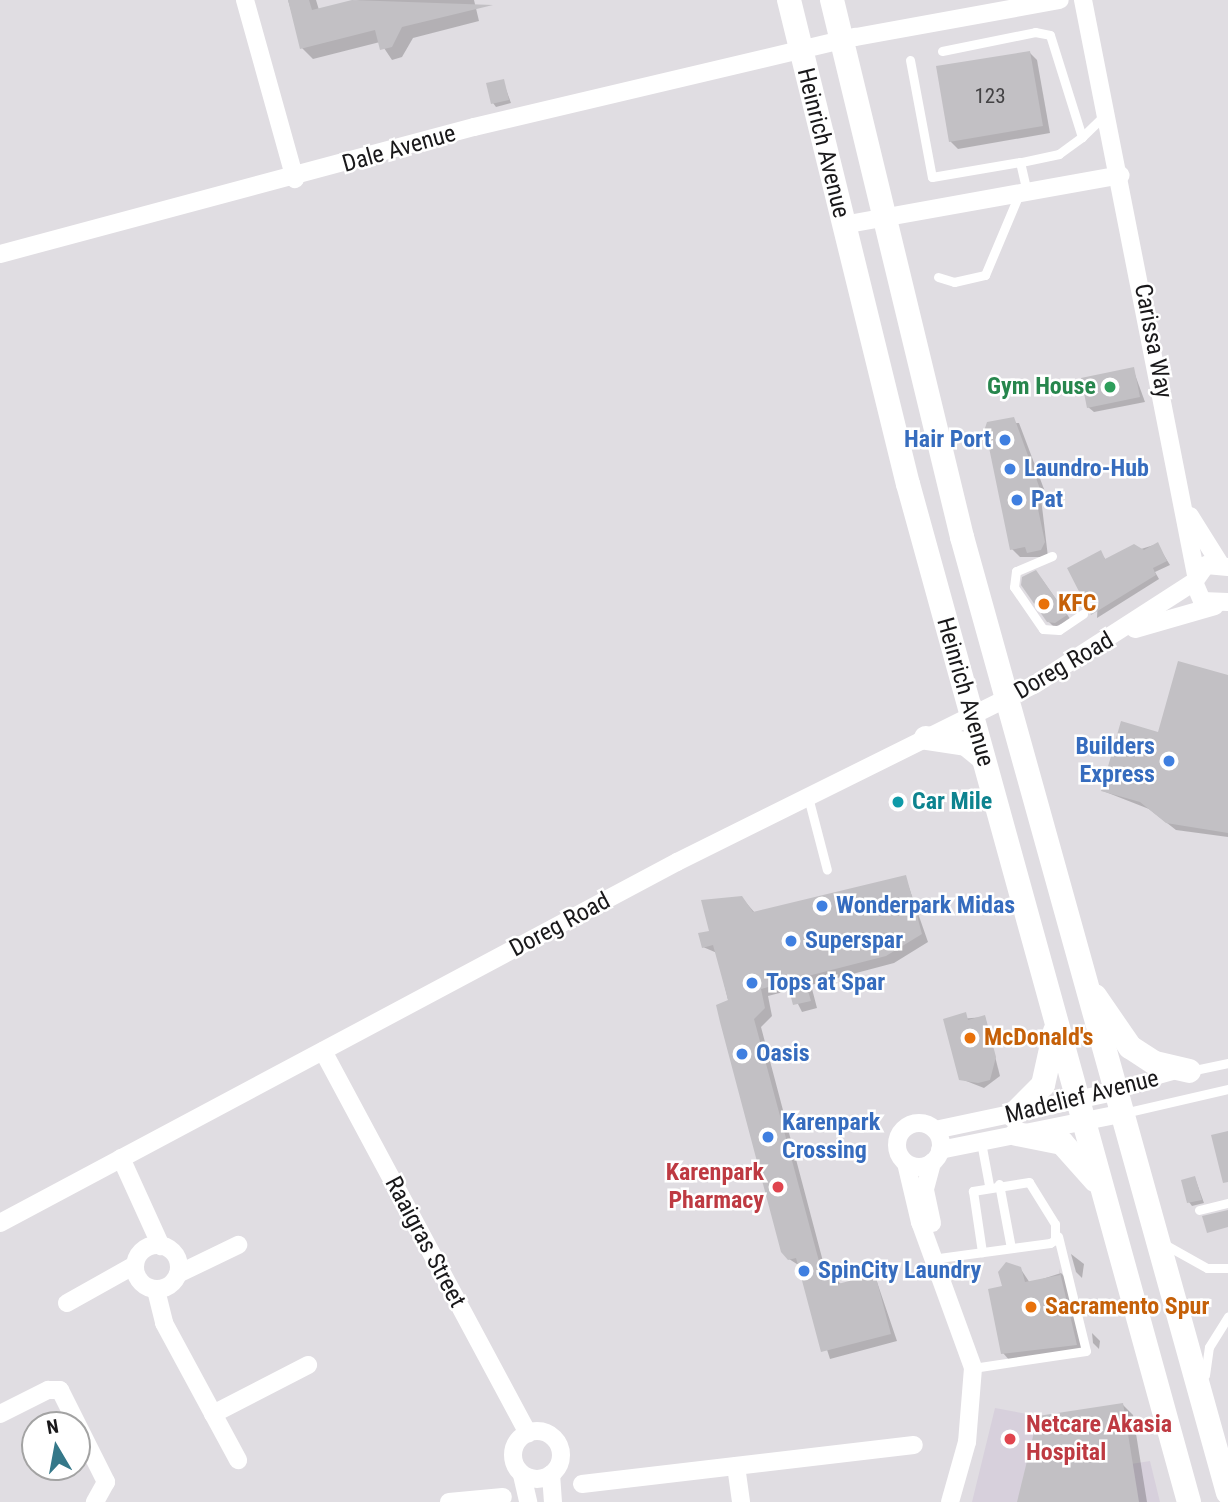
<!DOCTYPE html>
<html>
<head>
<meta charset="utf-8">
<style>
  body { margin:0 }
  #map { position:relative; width:1228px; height:1502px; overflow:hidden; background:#e0dde2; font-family:"Roboto Condensed",sans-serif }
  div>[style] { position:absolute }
  .built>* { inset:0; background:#d7d0dc }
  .shadow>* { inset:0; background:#0003 }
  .building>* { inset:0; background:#c2c0c4 }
  .lane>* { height:9px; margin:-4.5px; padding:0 4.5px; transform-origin:4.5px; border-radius:4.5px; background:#fff }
  .street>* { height:18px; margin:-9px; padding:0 9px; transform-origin:9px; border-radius:9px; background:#fff }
  .street>.ring { margin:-9px; padding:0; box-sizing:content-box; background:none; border:18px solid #fff; border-radius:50% }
  .secondary>* { height:24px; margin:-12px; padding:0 12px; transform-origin:12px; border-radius:12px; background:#fff }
  .dots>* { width:19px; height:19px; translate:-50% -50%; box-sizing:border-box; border:4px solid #fff; border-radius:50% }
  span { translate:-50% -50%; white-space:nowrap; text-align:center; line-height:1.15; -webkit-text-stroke:5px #fff; paint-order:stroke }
  .number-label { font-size:21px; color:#434244 }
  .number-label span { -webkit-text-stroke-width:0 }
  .street-label { font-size:24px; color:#19181a }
  .leisure-label { font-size:24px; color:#27864d; font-weight:700 }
  .right { translate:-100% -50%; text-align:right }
  .shop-label { font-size:24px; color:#366cbe; font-weight:700 }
  .left { translate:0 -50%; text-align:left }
  .food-label { font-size:24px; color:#c56008; font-weight:700 }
  .culture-label { font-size:24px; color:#0d838f; font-weight:700 }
  .health-label { font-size:24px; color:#be3a42; font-weight:700 }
  .north { position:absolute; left:21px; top:1411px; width:70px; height:70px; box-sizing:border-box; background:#fff; border:2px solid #a3a3a3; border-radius:50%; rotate:350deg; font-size:19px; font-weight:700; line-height:28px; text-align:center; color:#19181a }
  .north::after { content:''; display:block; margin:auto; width:24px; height:32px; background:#357889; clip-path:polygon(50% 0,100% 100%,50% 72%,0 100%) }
</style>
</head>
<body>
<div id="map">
  <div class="built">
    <div style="clip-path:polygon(995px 1408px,1038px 1416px,1023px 1481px,1150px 1461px,1160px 1502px,972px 1502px)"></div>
  </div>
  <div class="shadow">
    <div style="clip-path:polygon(288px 0,316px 0,319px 10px,359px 0,474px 0,479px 21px,413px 38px,402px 57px,392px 60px,380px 42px,313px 59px,302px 48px)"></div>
    <div style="clip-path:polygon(1030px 53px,1037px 60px,1050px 133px,958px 149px,950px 141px)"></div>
    <div style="clip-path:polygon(503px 81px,511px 103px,496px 107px,493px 103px)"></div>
    <div style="clip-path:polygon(1133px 369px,1145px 402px,1094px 412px,1088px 407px)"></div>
    <div style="clip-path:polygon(1019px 423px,1047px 497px,1041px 498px,1048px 557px,1020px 557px,1012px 549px,989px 424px)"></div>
    <div style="clip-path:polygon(1157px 544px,1170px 565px,1155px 572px,1159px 579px,1097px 618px,1100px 552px,1106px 560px)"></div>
    <div style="clip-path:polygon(1041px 578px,1071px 620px,1054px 627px,1048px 621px)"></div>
    <div style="clip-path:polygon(1228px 677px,1228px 837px,1176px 830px,1149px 809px,1103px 791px)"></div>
    <div style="clip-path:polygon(905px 876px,928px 942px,894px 963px,811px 985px,817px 1008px,802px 1012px,791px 990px,768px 996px,772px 1016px,761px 1027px,825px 1269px,842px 1285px,875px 1276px,897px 1341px,830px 1359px,800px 1266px,789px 1259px,717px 953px,703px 947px,742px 898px,755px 913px)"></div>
    <div style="clip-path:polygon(985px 1017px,1000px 1076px,984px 1088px,961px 1079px,945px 1020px)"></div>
    <div style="clip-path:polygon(1195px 1178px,1204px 1203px,1192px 1206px,1189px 1202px)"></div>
    <div style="clip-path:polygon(1071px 1254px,1084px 1264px,1082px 1278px,1076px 1272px)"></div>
    <div style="clip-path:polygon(1020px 1268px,1030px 1283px,1061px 1273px,1066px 1278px,1084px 1352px,1010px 1361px,1003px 1353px,1004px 1288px)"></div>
    <div style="clip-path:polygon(1092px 1333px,1100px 1341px,1099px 1349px,1093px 1343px)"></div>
    <div style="clip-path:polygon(1123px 1405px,1133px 1415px,1147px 1502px,1019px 1502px)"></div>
  </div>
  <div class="building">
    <div style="clip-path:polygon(288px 0,309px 0,312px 10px,352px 0,493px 5px,402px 27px,392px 47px,380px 50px,375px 30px,300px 49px)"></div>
    <div style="clip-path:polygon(1030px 51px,1043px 126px,949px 142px,936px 66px)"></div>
    <div style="clip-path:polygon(504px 79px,509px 100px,491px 104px,486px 83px)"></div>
    <div style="clip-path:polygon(1134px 367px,1140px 397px,1087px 408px,1081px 378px)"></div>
    <div style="clip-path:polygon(1014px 417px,1040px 489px,1034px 490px,1045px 542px,1041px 550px,1027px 553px,1025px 547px,1010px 550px,985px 428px,987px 422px)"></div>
    <div style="clip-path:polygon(1158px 542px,1167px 561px,1153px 568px,1156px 575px,1091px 615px,1067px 568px,1101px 550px,1105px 559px,1134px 544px,1144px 550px)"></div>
    <div style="clip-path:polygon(1036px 570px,1067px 615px,1055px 623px,1047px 622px,1021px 585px,1022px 577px)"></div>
    <div style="clip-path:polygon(1178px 661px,1228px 675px,1228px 833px,1166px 823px,1140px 802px,1101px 791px,1121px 721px,1158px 732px)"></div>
    <div style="clip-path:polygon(902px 794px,906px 807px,893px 810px,890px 797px)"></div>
    <div style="clip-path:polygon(906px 875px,922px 934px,886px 956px,804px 977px,811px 1001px,793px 1005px,787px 982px,761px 989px,765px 1008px,754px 1019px,820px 1265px,833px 1269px,838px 1284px,875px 1274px,891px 1334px,821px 1352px,796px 1258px,788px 1260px,781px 1252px,720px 1022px,716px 1005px,728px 1000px,713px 945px,702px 948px,698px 933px,709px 931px,701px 900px,742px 896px,753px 912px)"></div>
    <div style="clip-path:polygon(966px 1012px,968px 1020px,985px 1015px,996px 1057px,990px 1080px,978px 1083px,959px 1080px,943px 1019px)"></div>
    <div style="clip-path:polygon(1228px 1131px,1228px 1182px,1223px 1183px,1211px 1135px)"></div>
    <div style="clip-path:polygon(1195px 1176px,1202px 1200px,1187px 1203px,1181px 1180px)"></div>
    <div style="clip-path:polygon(1228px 1210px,1228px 1227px,1207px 1233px,1202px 1216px)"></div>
    <div style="clip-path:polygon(1006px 1262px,1021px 1267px,1025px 1282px,1060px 1275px,1059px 1268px,1077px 1345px,1001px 1354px,988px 1289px,1002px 1286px,998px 1272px)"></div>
    <div style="clip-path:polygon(1123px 1403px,1139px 1502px,1017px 1502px,1038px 1416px)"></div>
  </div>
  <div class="lane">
    <div style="left:942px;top:51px;width:95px;rotate:-11.5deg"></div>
    <div style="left:1035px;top:32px;width:15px;rotate:11deg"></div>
    <div style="left:1050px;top:35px;width:107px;rotate:72.6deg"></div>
    <div style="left:1082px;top:137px;width:29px;rotate:144deg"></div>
    <div style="left:1059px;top:154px;width:40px;rotate:168deg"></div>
    <div style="left:910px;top:60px;width:119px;rotate:79.4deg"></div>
    <div style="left:932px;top:177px;width:89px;rotate:-9.7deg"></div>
    <div style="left:1020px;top:162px;width:31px;rotate:77deg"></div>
    <div style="left:1082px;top:137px;width:33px;rotate:-44deg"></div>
    <div style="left:938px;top:277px;width:17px;rotate:17deg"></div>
    <div style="left:954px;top:282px;width:32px;rotate:-13deg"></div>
    <div style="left:985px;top:275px;width:88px;rotate:-67.2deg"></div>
    <div style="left:1052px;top:556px;width:39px;rotate:157deg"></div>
    <div style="left:1016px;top:571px;width:16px;rotate:97deg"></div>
    <div style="left:1014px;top:587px;width:51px;rotate:55.4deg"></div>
    <div style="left:1043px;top:629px;width:16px;rotate:4deg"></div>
    <div style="left:1059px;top:630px;width:29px;rotate:-34deg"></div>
    <div style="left:808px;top:797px;width:75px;rotate:75.4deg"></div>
    <div style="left:1190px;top:1071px;width:39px;rotate:-12deg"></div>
    <div style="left:1119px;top:1090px;width:56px;rotate:-15.5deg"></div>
    <div style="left:1124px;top:1113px;width:107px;rotate:-13deg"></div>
    <div style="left:981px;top:1142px;width:44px;rotate:79.5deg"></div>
    <div style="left:999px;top:1184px;width:65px;rotate:79.4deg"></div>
    <div style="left:1199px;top:1210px;width:30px;rotate:-14deg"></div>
    <div style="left:1164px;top:1244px;width:49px;rotate:29.2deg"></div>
    <div style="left:1207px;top:1268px;width:21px"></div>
    <div style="left:939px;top:1258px;width:112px;rotate:-7.7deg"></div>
    <div style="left:1050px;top:1243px;width:6px;rotate:-31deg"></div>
    <div style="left:1055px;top:1240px;width:16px;rotate:-90deg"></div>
    <div style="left:1055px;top:1224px;width:49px;rotate:-121.8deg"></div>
    <div style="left:1029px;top:1182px;width:57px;rotate:170.9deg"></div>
    <div style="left:973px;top:1191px;width:62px;rotate:81.6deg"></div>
    <div style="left:973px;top:1368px;width:114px;rotate:-8.6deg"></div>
    <div style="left:1086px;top:1351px;width:118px;rotate:-103.7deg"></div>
    <div style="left:1205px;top:1375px;width:28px;rotate:-82deg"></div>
    <div style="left:1209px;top:1347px;width:36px;rotate:-58deg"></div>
  </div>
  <div class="street">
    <div style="left:245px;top:0;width:186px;rotate:74.4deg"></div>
    <div style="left:1083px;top:0;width:586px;rotate:78.88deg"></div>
    <div style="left:843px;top:225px;width:282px;rotate:-10.2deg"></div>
    <div style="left:0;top:254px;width:491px;rotate:-15deg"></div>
    <div style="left:474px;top:127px;width:392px;rotate:-13.3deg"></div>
    <div style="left:856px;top:37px;width:207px;rotate:-10.3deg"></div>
    <div style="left:1190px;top:516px;width:57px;rotate:58deg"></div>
    <div style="left:1228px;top:567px;width:22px;rotate:-175deg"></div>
    <div style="left:1206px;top:565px;width:21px;rotate:125deg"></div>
    <div style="left:1194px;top:582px;width:21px;rotate:67deg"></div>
    <div style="left:1202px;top:601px;width:26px;rotate:2deg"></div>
    <div style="left:1135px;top:629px;width:83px;rotate:-16deg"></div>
    <div style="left:323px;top:1051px;width:434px;rotate:61.8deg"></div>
    <div class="ring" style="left:897px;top:1123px;width:26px;height:26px"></div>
    <div style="left:935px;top:1130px;width:183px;rotate:-12deg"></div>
    <div style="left:940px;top:1150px;width:184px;rotate:-11.3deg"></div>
    <div style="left:121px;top:1158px;width:97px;rotate:65.6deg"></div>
    <div style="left:906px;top:1163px;width:61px;rotate:76.7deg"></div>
    <div style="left:920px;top:1222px;width:155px;rotate:70deg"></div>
    <div style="left:973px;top:1368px;width:74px;rotate:94.6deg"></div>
    <div style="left:967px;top:1442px;width:62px;rotate:105.8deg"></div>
    <div style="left:0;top:1223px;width:767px;rotate:-28.07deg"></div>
    <div style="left:677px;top:862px;width:398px;rotate:-26.4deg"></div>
    <div style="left:1034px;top:685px;width:190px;rotate:-32.8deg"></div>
    <div style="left:932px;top:1223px;width:35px;rotate:-102deg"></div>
    <div style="left:925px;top:1189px;width:28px;rotate:-75deg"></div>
    <div class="ring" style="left:135px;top:1245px;width:26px;height:26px"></div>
    <div style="left:178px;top:1274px;width:67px;rotate:-25.8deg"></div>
    <div style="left:156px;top:1290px;width:34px;rotate:76deg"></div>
    <div style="left:164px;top:1323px;width:156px;rotate:61.6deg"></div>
    <div style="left:67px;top:1303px;width:78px;rotate:-29.2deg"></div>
    <div style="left:0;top:1414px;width:54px;rotate:-26.6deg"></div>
    <div style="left:48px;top:1390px;width:12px"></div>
    <div style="left:60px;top:1390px;width:103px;rotate:63.4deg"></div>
    <div style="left:106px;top:1482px;width:23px;rotate:119deg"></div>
    <div style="left:213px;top:1414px;width:107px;rotate:-27.3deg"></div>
    <div class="ring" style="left:513px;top:1431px;width:30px;height:30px"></div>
    <div style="left:736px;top:1466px;width:36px;rotate:82deg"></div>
    <div style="left:551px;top:1474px;width:28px;rotate:86deg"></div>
    <div style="left:522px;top:1475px;width:28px;rotate:77deg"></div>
    <div style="left:582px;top:1484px;width:334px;rotate:-6.7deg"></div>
    <div style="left:449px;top:1502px;width:54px;rotate:-5.3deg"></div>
  </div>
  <div class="secondary">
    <div style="left:789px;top:0;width:498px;rotate:76.2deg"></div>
    <div style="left:908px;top:484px;width:1056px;rotate:74.57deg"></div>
    <div style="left:832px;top:0;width:553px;rotate:76.39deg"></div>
    <div style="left:962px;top:537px;width:992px;rotate:74.45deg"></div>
    <div style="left:926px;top:738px;width:40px;rotate:8.5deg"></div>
    <div style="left:966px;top:744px;width:22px;rotate:39deg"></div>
    <div style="left:1095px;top:996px;width:62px;rotate:55.5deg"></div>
    <div style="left:1130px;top:1047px;width:30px;rotate:33deg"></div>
    <div style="left:1155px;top:1063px;width:35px;rotate:13deg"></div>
    <div style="left:1013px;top:1115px;width:42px;rotate:-45deg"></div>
    <div style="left:1043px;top:1085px;width:55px;rotate:-77.5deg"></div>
    <div style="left:1017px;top:1134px;width:46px;rotate:11.3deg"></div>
    <div style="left:1062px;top:1143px;width:50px;rotate:48.3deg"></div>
  </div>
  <div class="dots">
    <div style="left:1110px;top:387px;background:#2e9e5b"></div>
    <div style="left:1005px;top:440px;background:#3f7fe0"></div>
    <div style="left:1010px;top:469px;background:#3f7fe0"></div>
    <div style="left:1017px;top:500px;background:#3f7fe0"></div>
    <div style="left:1044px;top:604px;background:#e8710a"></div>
    <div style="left:1169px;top:761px;background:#3f7fe0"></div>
    <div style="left:898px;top:802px;background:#0f9aa8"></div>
    <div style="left:822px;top:906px;background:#3f7fe0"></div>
    <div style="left:791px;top:941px;background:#3f7fe0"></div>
    <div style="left:752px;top:983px;background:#3f7fe0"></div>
    <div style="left:970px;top:1038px;background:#e8710a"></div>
    <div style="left:742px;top:1054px;background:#3f7fe0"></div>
    <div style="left:768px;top:1137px;background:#3f7fe0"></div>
    <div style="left:778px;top:1187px;background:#e0444e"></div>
    <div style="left:804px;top:1271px;background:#3f7fe0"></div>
    <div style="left:1031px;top:1307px;background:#e8710a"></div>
    <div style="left:1010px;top:1439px;background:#e0444e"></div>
  </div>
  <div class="number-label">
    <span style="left:990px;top:96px">123</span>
  </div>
  <div class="street-label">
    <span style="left:823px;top:143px;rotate:76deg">Heinrich Avenue</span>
    <span style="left:399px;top:149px;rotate:-16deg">Dale Avenue</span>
    <span style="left:1153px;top:341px;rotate:79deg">Carissa Way</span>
    <span style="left:1064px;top:666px;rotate:-30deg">Doreg Road</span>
    <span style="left:965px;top:692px;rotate:74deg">Heinrich Avenue</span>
    <span style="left:560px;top:925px;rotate:-28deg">Doreg Road</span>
    <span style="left:1082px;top:1097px;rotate:-14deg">Madelief Avenue</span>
    <span style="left:425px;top:1242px;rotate:62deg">Raaigras Street</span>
  </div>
  <div class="leisure-label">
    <span class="right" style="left:1096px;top:387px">Gym House</span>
  </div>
  <div class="shop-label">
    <span class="right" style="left:991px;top:440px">Hair Port</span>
    <span class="left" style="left:1024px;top:469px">Laundro-Hub</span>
    <span class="left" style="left:1031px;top:500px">Pat</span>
    <span class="right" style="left:1155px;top:761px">Builders<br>Express</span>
    <span class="left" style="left:836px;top:906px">Wonderpark Midas</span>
    <span class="left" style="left:805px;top:941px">Superspar</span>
    <span class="left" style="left:766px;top:983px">Tops at Spar</span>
    <span class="left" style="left:756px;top:1054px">Oasis</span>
    <span class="left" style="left:782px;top:1137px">Karenpark<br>Crossing</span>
    <span class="left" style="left:818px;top:1271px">SpinCity Laundry</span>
  </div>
  <div class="food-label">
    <span class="left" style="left:1058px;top:604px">KFC</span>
    <span class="left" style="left:984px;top:1038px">McDonald's</span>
    <span class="left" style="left:1045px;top:1307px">Sacramento Spur</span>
  </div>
  <div class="culture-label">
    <span class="left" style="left:912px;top:802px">Car Mile</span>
  </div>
  <div class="health-label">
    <span class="right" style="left:764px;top:1187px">Karenpark<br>Pharmacy</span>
    <span class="left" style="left:1026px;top:1439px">Netcare Akasia<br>Hospital</span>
  </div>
  <div class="north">N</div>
</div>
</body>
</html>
